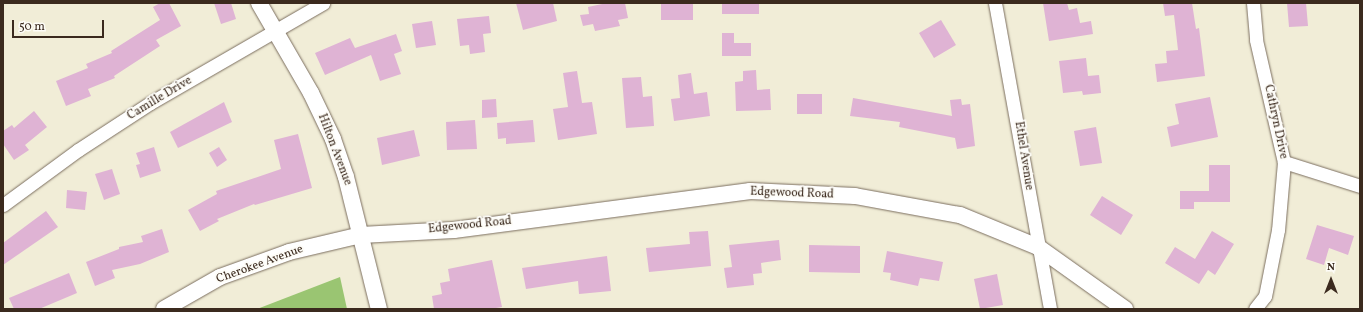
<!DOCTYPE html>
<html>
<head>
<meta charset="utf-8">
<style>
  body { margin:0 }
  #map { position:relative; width:1363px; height:312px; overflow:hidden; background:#f1edd7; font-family:Vollkorn,serif }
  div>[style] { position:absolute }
  .green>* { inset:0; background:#9ac572 }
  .building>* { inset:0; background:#dfb3d4 }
  .roads { filter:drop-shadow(0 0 1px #7b6e5f) drop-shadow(0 0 1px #7b6e5f) }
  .minor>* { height:13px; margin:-6.5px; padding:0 6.5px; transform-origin:6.5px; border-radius:6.5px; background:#fff }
  .tertiary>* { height:16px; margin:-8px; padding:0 8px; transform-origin:8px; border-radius:8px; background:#fff }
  span { translate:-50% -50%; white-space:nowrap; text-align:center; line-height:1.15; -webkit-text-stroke:3.5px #fdfcf7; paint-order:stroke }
  .street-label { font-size:12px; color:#3b2a1e }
  .frame { position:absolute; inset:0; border:4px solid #3b2a1e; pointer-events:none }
  .north { position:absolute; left:1311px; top:260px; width:40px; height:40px; -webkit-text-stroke:3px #fdfcf7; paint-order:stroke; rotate:0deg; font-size:11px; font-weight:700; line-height:16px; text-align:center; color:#3b2a1e }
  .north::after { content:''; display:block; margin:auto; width:14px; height:18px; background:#3b2a1e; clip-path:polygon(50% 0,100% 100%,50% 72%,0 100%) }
  .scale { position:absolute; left:12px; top:20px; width:92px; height:18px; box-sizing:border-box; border:2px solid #3b2a1e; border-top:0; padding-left:5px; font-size:12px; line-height:14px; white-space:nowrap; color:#3b2a1e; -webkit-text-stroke:3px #fdfcf7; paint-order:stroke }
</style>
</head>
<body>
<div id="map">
  <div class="green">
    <div style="clip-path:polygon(340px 277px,347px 309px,257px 309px)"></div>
  </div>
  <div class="building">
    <div style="clip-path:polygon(160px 3px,169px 3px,181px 26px,156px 40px,160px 46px,114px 76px,115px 78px,88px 89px,91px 96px,66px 106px,56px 81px,88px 68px,86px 64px,112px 53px,111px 51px,160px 20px,153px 7px)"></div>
    <div style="clip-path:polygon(214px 3px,231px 3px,236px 19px,221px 24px)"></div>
    <div style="clip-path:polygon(516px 3px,553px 3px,557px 21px,523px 30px)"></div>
    <div style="clip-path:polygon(607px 3px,625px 3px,628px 18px,618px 20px,620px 26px,595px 31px,593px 24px,583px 26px,580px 15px,589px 14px,588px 7px)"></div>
    <div style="clip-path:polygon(661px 3px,693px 3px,693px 20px,661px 20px)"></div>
    <div style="clip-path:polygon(722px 3px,759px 3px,759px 14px,722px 14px)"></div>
    <div style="clip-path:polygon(1043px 3px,1067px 3px,1069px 10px,1077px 8px,1080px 23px,1091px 21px,1093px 34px,1049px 41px)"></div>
    <div style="clip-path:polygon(1163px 3px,1192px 3px,1196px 29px,1199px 28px,1205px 76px,1157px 82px,1155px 64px,1167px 63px,1166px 51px,1178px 50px,1174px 15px,1165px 16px)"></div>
    <div style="clip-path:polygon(1287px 3px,1306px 3px,1308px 26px,1289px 27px)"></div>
    <div style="clip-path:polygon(489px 16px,491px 33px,483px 34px,485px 52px,470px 54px,469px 45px,460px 46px,457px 19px)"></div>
    <div style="clip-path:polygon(941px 20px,956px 45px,934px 58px,919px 33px)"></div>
    <div style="clip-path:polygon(432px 21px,436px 45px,416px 48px,412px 24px)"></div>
    <div style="clip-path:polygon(722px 33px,734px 33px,734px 43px,751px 43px,751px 56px,722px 56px)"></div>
    <div style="clip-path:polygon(396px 34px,402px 51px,394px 54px,401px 74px,380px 81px,371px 55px,325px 75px,315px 53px,350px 38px,355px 48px)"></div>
    <div style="clip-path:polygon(1086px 58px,1088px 76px,1099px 75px,1101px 93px,1083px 95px,1082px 91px,1063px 93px,1059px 61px)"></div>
    <div style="clip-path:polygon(756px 70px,757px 90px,770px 89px,771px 110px,736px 111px,735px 82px,743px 81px,743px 71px)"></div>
    <div style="clip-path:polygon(577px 71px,582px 103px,592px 102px,597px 134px,558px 140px,553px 109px,568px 107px,563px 73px)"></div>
    <div style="clip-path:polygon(691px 73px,694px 94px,707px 92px,710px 116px,674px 121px,671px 99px,680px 98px,678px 75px)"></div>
    <div style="clip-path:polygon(641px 77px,643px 97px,652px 96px,654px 126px,626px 128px,622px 78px)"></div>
    <div style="clip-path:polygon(797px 94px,822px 94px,822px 114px,797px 114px)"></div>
    <div style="clip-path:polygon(1210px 97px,1218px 137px,1171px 147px,1167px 127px,1179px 124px,1175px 104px)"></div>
    <div style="clip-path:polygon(853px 98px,952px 116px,950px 100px,961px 99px,962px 105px,970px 104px,975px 146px,957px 149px,955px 138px,899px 127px,900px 122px,850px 116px)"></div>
    <div style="clip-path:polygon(496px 99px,497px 117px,482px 118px,482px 100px)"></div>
    <div style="clip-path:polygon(224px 102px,232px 122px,178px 148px,170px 132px)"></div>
    <div style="clip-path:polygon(34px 111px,47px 127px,25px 145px,29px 150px,14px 160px,3px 144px,3px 131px,12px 125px,14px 128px)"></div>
    <div style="clip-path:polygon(475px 120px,477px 149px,447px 150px,446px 122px)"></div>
    <div style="clip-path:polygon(533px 120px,535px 142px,506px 144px,506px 138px,498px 139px,497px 123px)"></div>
    <div style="clip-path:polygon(1096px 127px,1102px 163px,1080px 166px,1074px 131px)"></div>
    <div style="clip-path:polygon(414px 130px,420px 156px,382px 165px,377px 138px)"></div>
    <div style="clip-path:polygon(298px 134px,312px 188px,255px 205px,254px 204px,217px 219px,219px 221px,200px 231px,188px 210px,217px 194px,216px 191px,281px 169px,274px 140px)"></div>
    <div style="clip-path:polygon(154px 147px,161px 171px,140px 178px,136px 165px,140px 164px,136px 153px)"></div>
    <div style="clip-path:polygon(219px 147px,227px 160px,217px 167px,209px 153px)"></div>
    <div style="clip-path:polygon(1209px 165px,1230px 165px,1230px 202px,1194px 202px,1194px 209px,1180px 209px,1180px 191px,1209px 191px)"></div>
    <div style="clip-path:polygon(112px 169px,120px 194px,104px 200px,95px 174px)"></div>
    <div style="clip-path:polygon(67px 190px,87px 192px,85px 210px,66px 208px)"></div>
    <div style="clip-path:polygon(1102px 196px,1133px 215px,1121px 235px,1090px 215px)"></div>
    <div style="clip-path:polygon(46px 211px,58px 227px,3px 265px,3px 243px)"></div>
    <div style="clip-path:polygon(1317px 225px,1354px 236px,1348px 255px,1329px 248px,1324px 265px,1306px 259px)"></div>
    <div style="clip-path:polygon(162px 229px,169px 252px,140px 264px,112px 270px,115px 278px,95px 286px,86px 262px,119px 249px,119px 247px,143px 242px,141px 236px)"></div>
    <div style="clip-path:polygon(708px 231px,711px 266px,649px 272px,646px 248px,690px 244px,689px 232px)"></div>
    <div style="clip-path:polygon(1212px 231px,1234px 244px,1215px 275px,1208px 270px,1199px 284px,1165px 263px,1175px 247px,1195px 259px)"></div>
    <div style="clip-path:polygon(779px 240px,781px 260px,761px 263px,762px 273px,753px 274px,754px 285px,727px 288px,724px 268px,732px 267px,729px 245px)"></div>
    <div style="clip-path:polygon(809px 245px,860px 246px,860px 273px,809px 272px)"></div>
    <div style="clip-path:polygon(887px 251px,943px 262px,939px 281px,920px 278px,918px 286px,890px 280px,891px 273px,883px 272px)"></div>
    <div style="clip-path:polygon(607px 256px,611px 291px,579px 294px,578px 281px,526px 289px,522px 268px)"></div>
    <div style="clip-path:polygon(492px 260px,502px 307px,490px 309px,434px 309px,432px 296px,442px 294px,440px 283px,450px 281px,448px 269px)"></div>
    <div style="clip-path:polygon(69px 273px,77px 293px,39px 309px,14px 309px,9px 298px)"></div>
    <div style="clip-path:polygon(997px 274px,1003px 305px,980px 309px,974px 279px)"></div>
  </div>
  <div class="roads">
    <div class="minor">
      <div style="left:995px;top:3px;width:311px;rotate:79.8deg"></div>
      <div style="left:1253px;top:3px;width:37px;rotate:85deg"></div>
      <div style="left:1256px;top:40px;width:125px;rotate:77.1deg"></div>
      <div style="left:1284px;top:162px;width:68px;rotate:95deg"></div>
      <div style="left:1278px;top:230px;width:67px;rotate:101.1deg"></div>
      <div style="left:1265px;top:296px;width:16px;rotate:128deg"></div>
      <div style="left:1284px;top:162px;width:80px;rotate:17.5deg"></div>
      <div style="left:3px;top:205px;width:93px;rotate:-36.3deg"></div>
      <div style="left:78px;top:150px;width:86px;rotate:-33.1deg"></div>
      <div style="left:150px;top:103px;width:200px;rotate:-30deg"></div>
    </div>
    <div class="tertiary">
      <div style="left:259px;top:3px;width:104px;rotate:60deg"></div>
      <div style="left:311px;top:93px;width:51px;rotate:64.4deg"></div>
      <div style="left:333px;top:139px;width:40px;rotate:71.1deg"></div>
      <div style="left:346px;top:177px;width:136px;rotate:76deg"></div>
      <div style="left:164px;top:309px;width:64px;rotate:-29.7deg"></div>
      <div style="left:220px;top:277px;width:73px;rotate:-19.9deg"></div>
      <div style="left:289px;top:252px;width:74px;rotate:-13.3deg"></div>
      <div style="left:361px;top:235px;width:93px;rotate:-3.1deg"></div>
      <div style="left:454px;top:230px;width:299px;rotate:-7.5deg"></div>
      <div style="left:750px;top:191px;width:105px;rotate:2.7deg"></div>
      <div style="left:855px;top:196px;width:107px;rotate:10.3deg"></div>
      <div style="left:960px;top:215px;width:84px;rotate:22.3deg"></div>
      <div style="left:1038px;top:247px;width:107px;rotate:35.5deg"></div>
    </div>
  </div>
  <div class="street-label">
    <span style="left:160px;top:99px;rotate:-31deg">Camille Drive</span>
    <span style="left:1275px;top:122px;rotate:78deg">Cathryn Drive</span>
    <span style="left:334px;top:150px;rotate:69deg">Hilton Avenue</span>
    <span style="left:1023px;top:156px;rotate:81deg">Ethel Avenue</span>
    <span style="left:792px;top:194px;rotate:2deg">Edgewood Road</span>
    <span style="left:470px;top:226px;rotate:-6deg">Edgewood Road</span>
    <span style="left:260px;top:265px;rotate:-20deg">Cherokee Avenue</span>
  </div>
  <div class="frame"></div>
  <div class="north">N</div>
  <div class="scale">50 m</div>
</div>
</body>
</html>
